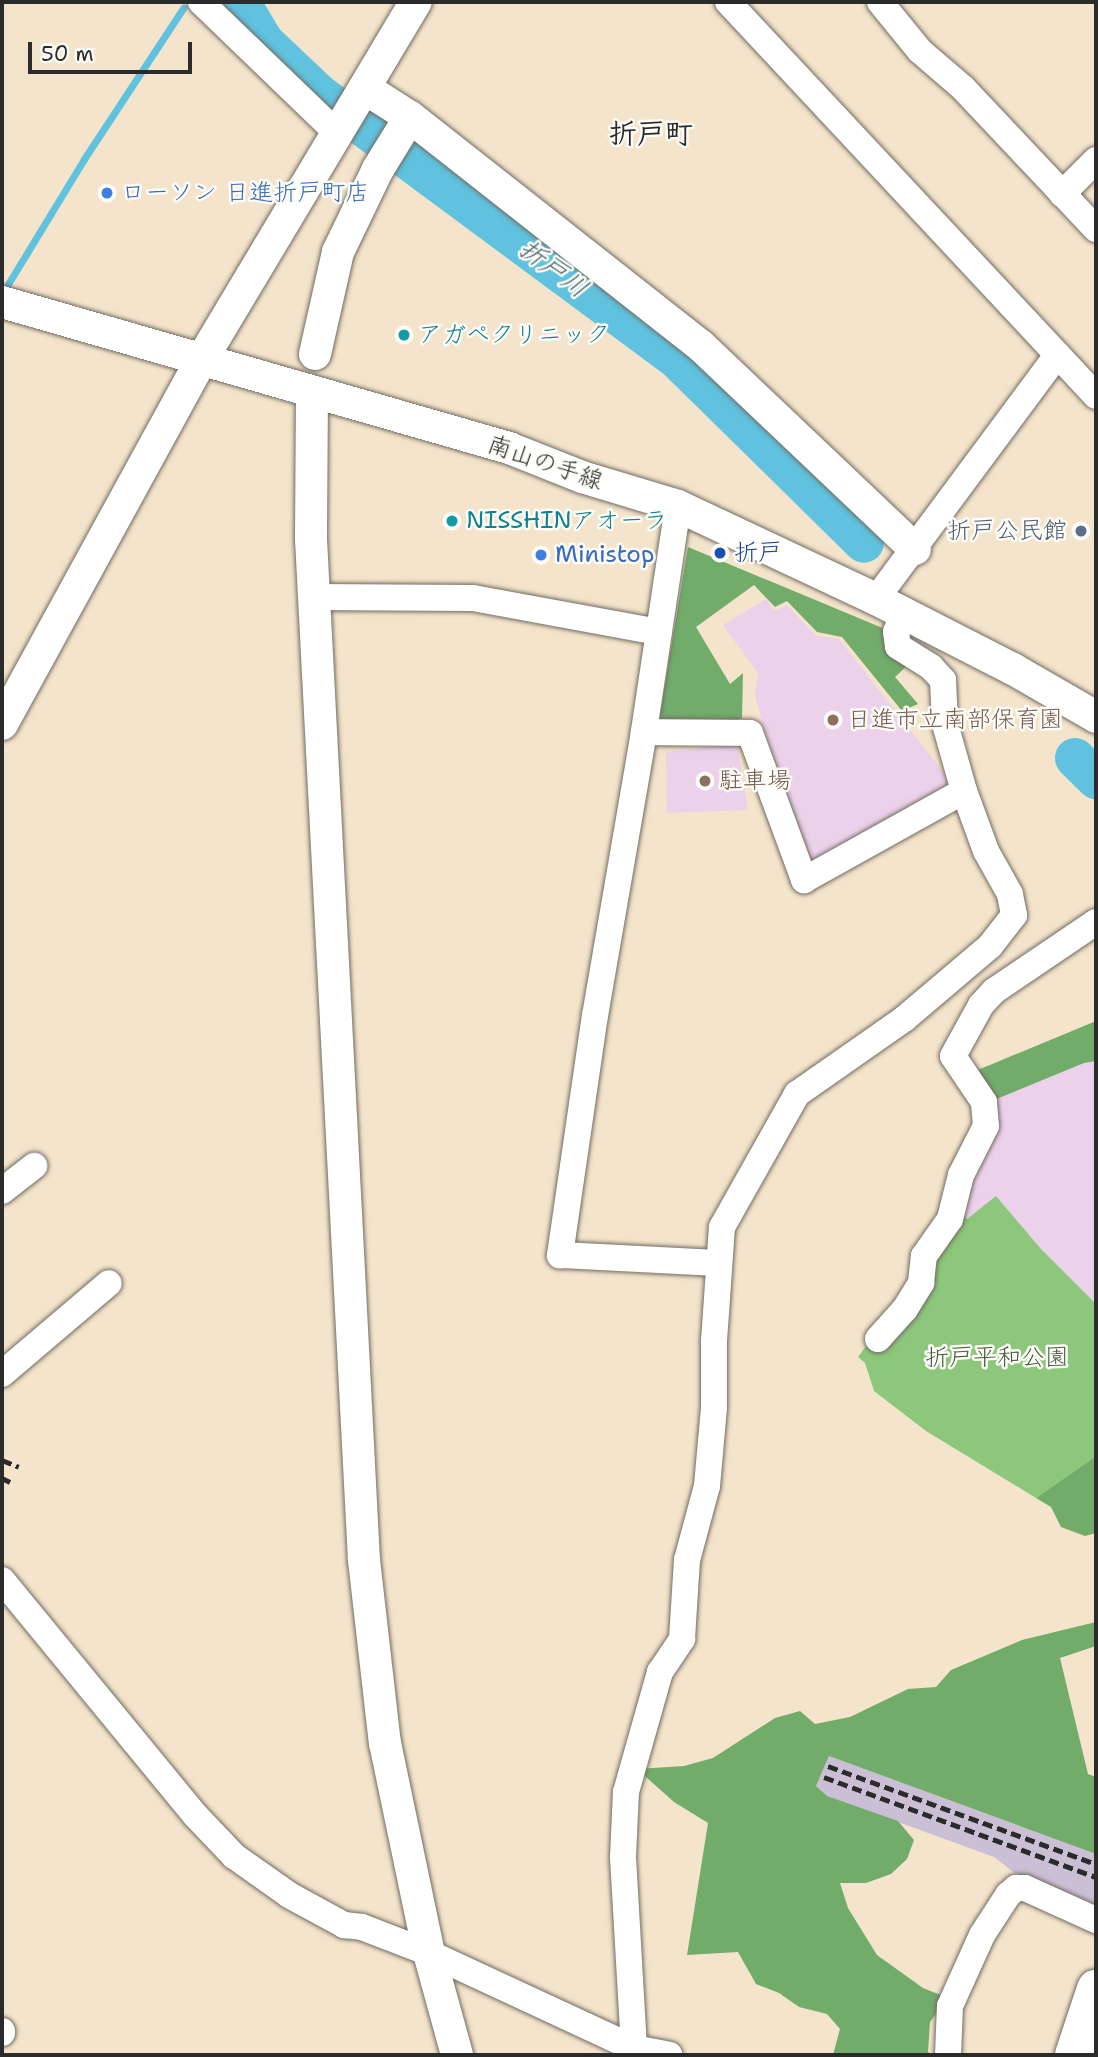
<!DOCTYPE html>
<html>
<head>
<meta charset="utf-8">
<style>
  body { margin:0 }
  #map { position:relative; width:1098px; height:2057px; overflow:hidden; background:#f4e4cb; font-family:"Shantell Sans","Klee One",sans-serif }
  div>[style] { position:absolute }
  .built>* { inset:0; background:#ecd1ea }
  .industrial>* { inset:0; background:#cbbfd5 }
  .green>* { inset:0; background:#8dc77b }
  .forest>* { inset:0; background:#72ac6b }
  .stream>* { height:7px; margin:-3.5px; padding:0 3.5px; transform-origin:3.5px; border-radius:3.5px; background:#60c2de }
  .river>* { height:40px; margin:-20px; padding:0 20px; transform-origin:20px; border-radius:20px; background:#60c2de }
  .roads { filter:drop-shadow(0 0 2px #716c63) drop-shadow(0 0 2px #716c63) }
  .minor>* { height:26px; margin:-13px; padding:0 13px; transform-origin:13px; border-radius:13px; background:#fff }
  .tertiary>* { height:32px; margin:-16px; padding:0 16px; transform-origin:16px; border-radius:16px; background:#fff }
  .primary>* { height:38px; margin:-19px; padding:0 19px; transform-origin:19px; border-radius:19px; background:#fff }
  .rail>* { height:5px; margin-top:-2.5px; transform-origin:0; background:repeating-linear-gradient(90deg,#2b2b2b 0 10px,transparent 0 15px) }
  .dots>* { width:19px; height:19px; translate:-50% -50%; box-sizing:border-box; border:4px solid #fdfcf7; border-radius:50% }
  span { translate:-50% -50%; white-space:nowrap; text-align:center; line-height:1.15; -webkit-text-stroke:5px #fdfcf7; paint-order:stroke }
  .shop-label { font-size:24px; color:#366cbe }
  .left { translate:0 -50%; text-align:left }
  .culture-label { font-size:24px; color:#0d838f }
  .street-label { font-size:24px; color:#2b2b2b }
  .service-label { font-size:24px; color:#4e5e75 }
  .right { translate:-100% -50%; text-align:right }
  .transit-label { font-size:24px; color:#164399 }
  .education-label { font-size:24px; color:#785e54 }
  .park-label { font-size:24px; color:#485a43 }
  .water-label { font-size:26px; color:#3e606a; font-style:italic }
  .quarter-label { font-size:28px; color:#2b2b2b; font-weight:700 }
  .frame { position:absolute; inset:0; border:4px solid #2b2b2b; pointer-events:none }
  .scale { position:absolute; left:28px; top:42px; width:164px; height:32px; box-sizing:border-box; border:4px solid #2b2b2b; border-top:0; padding-left:9px; font-size:21px; line-height:24px; white-space:nowrap; color:#2b2b2b; -webkit-text-stroke:5px #fdfcf7; paint-order:stroke }
</style>
</head>
<body>
<div id="map">
  <div class="built">
    <div style="clip-path:polygon(766px 599px,774px 611px,787px 605px,816px 636px,839px 639px,951px 782px,806px 867px,755px 696px,758px 673px,723px 625px)"></div>
    <div style="clip-path:polygon(737px 744px,748px 810px,667px 813px,666px 752px)"></div>
    <div style="clip-path:polygon(1096px 1061px,1096px 1304px,1041px 1249px,996px 1197px,966px 1219px,963px 1214px,962px 1190px,995px 1125px,998px 1108px,994px 1100px,1084px 1063px)"></div>
  </div>
  <div class="industrial">
    <div style="clip-path:polygon(829px 1756px,1096px 1854px,1096px 1910px,1016px 1874px,994px 1857px,827px 1796px,816px 1786px)"></div>
  </div>
  <div class="green">
    <div style="clip-path:polygon(996px 1196px,1041px 1249px,1096px 1304px,1096px 1456px,1036px 1498px,926px 1431px,874px 1391px,865px 1363px,858px 1357px,963px 1214px,967px 1219px)"></div>
  </div>
  <div class="forest">
    <div style="clip-path:polygon(688px 547px,885px 629px,909px 664px,895px 677px,918px 704px,902px 711px,842px 637px,817px 632px,787px 601px,775px 607px,754px 585px,696px 627px,730px 684px,743px 673px,742px 718px,722px 726px,659px 720px)"></div>
    <div style="clip-path:polygon(1096px 1021px,1096px 1061px,1084px 1063px,994px 1100px,973px 1072px)"></div>
    <div style="clip-path:polygon(1096px 1456px,1096px 1533px,1085px 1536px,1061px 1527px,1051px 1507px,1036px 1498px)"></div>
    <div style="clip-path:polygon(1096px 1622px,1096px 1646px,1060px 1658px,1088px 1774px,1096px 1777px,1096px 1854px,829px 1756px,816px 1786px,827px 1796px,898px 1821px,914px 1840px,907px 1859px,891px 1874px,866px 1883px,840px 1883px,848px 1908px,877px 1955px,923px 1988px,948px 1998px,930px 2022px,928px 2052px,931px 2055px,833px 2055px,840px 2029px,827px 2014px,799px 2007px,779px 1993px,756px 1984px,738px 1952px,687px 1955px,708px 1823px,674px 1802px,637px 1769px,684px 1766px,713px 1758px,775px 1718px,800px 1711px,815px 1724px,850px 1717px,908px 1689px,936px 1687px,951px 1670px,1022px 1640px)"></div>
  </div>
  <div class="stream">
    <div style="left:2px;top:294px;width:158px;rotate:-58.7deg"></div>
    <div style="left:84px;top:159px;width:181px;rotate:-56.7deg"></div>
  </div>
  <div class="river">
    <div style="left:240px;top:2px;width:47px;rotate:59deg"></div>
    <div style="left:264px;top:42px;width:76px;rotate:43.4deg"></div>
    <div style="left:319px;top:94px;width:445px;rotate:36.5deg"></div>
    <div style="left:677px;top:359px;width:262px;rotate:44.5deg"></div>
    <div style="left:1075px;top:758px;width:30px;rotate:45deg"></div>
  </div>
  <div class="roads">
    <div class="minor">
      <div style="left:201px;top:2px;width:189px;rotate:43.9deg"></div>
      <div style="left:728px;top:2px;width:539px;rotate:46.95deg"></div>
      <div style="left:880px;top:2px;width:63px;rotate:50.8deg"></div>
      <div style="left:920px;top:51px;width:57px;rotate:40.7deg"></div>
      <div style="left:963px;top:88px;width:194px;rotate:46.7deg"></div>
      <div style="left:1062px;top:194px;width:48px;rotate:-45deg"></div>
      <div style="left:678px;top:506px;width:229px;rotate:98.6deg"></div>
      <div style="left:644px;top:732px;width:287px;rotate:99.8deg"></div>
      <div style="left:595px;top:1015px;width:243px;rotate:98.3deg"></div>
      <div style="left:560px;top:1255px;width:159px;rotate:2.9deg"></div>
      <div style="left:314px;top:597px;width:159px;rotate:0.4deg"></div>
      <div style="left:473px;top:598px;width:189px;rotate:10.4deg"></div>
      <div style="left:876px;top:599px;width:304px;rotate:-53.4deg"></div>
      <div style="left:644px;top:732px;width:106px;rotate:0.5deg"></div>
      <div style="left:750px;top:733px;width:157px;rotate:69.8deg"></div>
      <div style="left:804px;top:880px;width:183px;rotate:-29.1deg"></div>
      <div style="left:2px;top:1191px;width:41px;rotate:-38deg"></div>
      <div style="left:878px;top:1339px;width:40px;rotate:-48deg"></div>
      <div style="left:905px;top:1309px;width:31px;rotate:-58deg"></div>
      <div style="left:921px;top:1283px;width:27px;rotate:-84deg"></div>
      <div style="left:924px;top:1256px;width:45px;rotate:-54.9deg"></div>
      <div style="left:950px;top:1219px;width:45px;rotate:-76deg"></div>
      <div style="left:961px;top:1175px;width:55px;rotate:-63deg"></div>
      <div style="left:986px;top:1126px;width:24px;rotate:-95deg"></div>
      <div style="left:984px;top:1102px;width:55px;rotate:-124deg"></div>
      <div style="left:953px;top:1056px;width:58px;rotate:-61.2deg"></div>
      <div style="left:981px;top:1005px;width:19px;rotate:-47deg"></div>
      <div style="left:994px;top:991px;width:123px;rotate:-34.1deg"></div>
      <div style="left:2px;top:1374px;width:140px;rotate:-40.4deg"></div>
      <div style="left:2px;top:1580px;width:304px;rotate:50.6deg"></div>
      <div style="left:195px;top:1815px;width:57px;rotate:46.4deg"></div>
      <div style="left:234px;top:1856px;width:67px;rotate:35.3deg"></div>
      <div style="left:289px;top:1895px;width:63px;rotate:28.6deg"></div>
      <div style="left:344px;top:1925px;width:18px;rotate:6deg"></div>
      <div style="left:362px;top:1927px;width:72px;rotate:21.2deg"></div>
      <div style="left:429px;top:1953px;width:226px;rotate:24.9deg"></div>
      <div style="left:634px;top:2048px;width:36px;rotate:11deg"></div>
      <div style="left:2px;top:2031px;width:2px;rotate:90deg"></div>
      <div style="left:634px;top:2048px;width:191px;rotate:-93.3deg"></div>
      <div style="left:623px;top:1857px;width:65px;rotate:-87.4deg"></div>
      <div style="left:626px;top:1792px;width:125px;rotate:-74.2deg"></div>
      <div style="left:660px;top:1672px;width:40px;rotate:-56deg"></div>
      <div style="left:682px;top:1639px;width:79px;rotate:-86.4deg"></div>
      <div style="left:687px;top:1560px;width:77px;rotate:-74.9deg"></div>
      <div style="left:707px;top:1486px;width:79px;rotate:-84.9deg"></div>
      <div style="left:714px;top:1407px;width:66px;rotate:-90deg"></div>
      <div style="left:714px;top:1341px;width:114px;rotate:-86deg"></div>
      <div style="left:722px;top:1227px;width:153px;rotate:-60.6deg"></div>
      <div style="left:797px;top:1094px;width:131px;rotate:-35deg"></div>
      <div style="left:904px;top:1019px;width:113px;rotate:-40.3deg"></div>
      <div style="left:990px;top:946px;width:39px;rotate:-52deg"></div>
      <div style="left:1014px;top:915px;width:21px;rotate:-101deg"></div>
      <div style="left:1010px;top:894px;width:49px;rotate:-119.2deg"></div>
      <div style="left:986px;top:851px;width:64px;rotate:-110.1deg"></div>
      <div style="left:964px;top:791px;width:70px;rotate:-105.8deg"></div>
      <div style="left:945px;top:724px;width:44px;rotate:-92.6deg"></div>
      <div style="left:943px;top:680px;width:18px;rotate:-133deg"></div>
      <div style="left:931px;top:667px;width:39px;rotate:-148deg"></div>
      <div style="left:898px;top:646px;width:14px;rotate:-98deg"></div>
      <div style="left:896px;top:632px;width:19px;rotate:-69deg"></div>
      <div style="left:948px;top:2055px;width:49px;rotate:-87.7deg"></div>
      <div style="left:950px;top:2006px;width:78px;rotate:-65.7deg"></div>
      <div style="left:982px;top:1935px;width:48px;rotate:-57deg"></div>
      <div style="left:1008px;top:1895px;width:11px;rotate:-41deg"></div>
      <div style="left:1016px;top:1888px;width:9px"></div>
      <div style="left:1025px;top:1888px;width:78px;rotate:24.3deg"></div>
    </div>
    <div class="tertiary">
      <div style="left:366px;top:89px;width:52px;rotate:32.5deg"></div>
      <div style="left:410px;top:117px;width:370px;rotate:38.2deg"></div>
      <div style="left:701px;top:346px;width:295px;rotate:43.5deg"></div>
      <div style="left:2px;top:302px;width:528px;rotate:16.06deg"></div>
      <div style="left:509px;top:448px;width:79px;rotate:21.7deg"></div>
      <div style="left:582px;top:477px;width:100px;rotate:16.8deg"></div>
      <div style="left:678px;top:506px;width:219px;rotate:25.2deg"></div>
      <div style="left:876px;top:599px;width:154px;rotate:27.1deg"></div>
      <div style="left:1013px;top:669px;width:96px;rotate:30deg"></div>
      <div style="left:315px;top:354px;width:105px;rotate:-77.3deg"></div>
      <div style="left:338px;top:252px;width:92px;rotate:-64.3deg"></div>
      <div style="left:378px;top:169px;width:61px;rotate:-58.4deg"></div>
      <div style="left:312px;top:393px;width:146px;rotate:90.4deg"></div>
      <div style="left:311px;top:539px;width:1022px;rotate:87.03deg"></div>
      <div style="left:364px;top:1560px;width:184px;rotate:83.5deg"></div>
      <div style="left:385px;top:1743px;width:215px;rotate:78.2deg"></div>
      <div style="left:429px;top:1953px;width:106px;rotate:74.6deg"></div>
      <div style="left:2px;top:724px;width:416px;rotate:-61.3deg"></div>
      <div style="left:202px;top:359px;width:416px;rotate:-59.1deg"></div>
    </div>
    <div class="primary">
      <div style="left:1074px;top:2055px;width:70px;rotate:-71.6deg"></div>
    </div>
  </div>
  <div class="rail">
    <div style="left:2px;top:1460px;width:18px;rotate:22deg"></div>
    <div style="left:2px;top:1478px;width:9px;rotate:27deg"></div>
    <div style="left:828px;top:1766px;width:285px;rotate:20.1deg"></div>
    <div style="left:824px;top:1777px;width:290px;rotate:20.2deg"></div>
  </div>
  <div class="dots">
    <div style="left:107px;top:193px;background:#3f7fe0"></div>
    <div style="left:404px;top:335px;background:#0f9aa8"></div>
    <div style="left:452px;top:521px;background:#0f9aa8"></div>
    <div style="left:1081px;top:531px;background:#5c6f8a"></div>
    <div style="left:720px;top:553px;background:#1a4fb4"></div>
    <div style="left:541px;top:555px;background:#3f7fe0"></div>
    <div style="left:833px;top:720px;background:#8d6e63"></div>
    <div style="left:705px;top:781px;background:#8d6e63"></div>
  </div>
  <div class="shop-label">
    <span class="left" style="left:121px;top:193px">ローソン 日進折戸町店</span>
    <span class="left" style="left:555px;top:555px">Ministop</span>
  </div>
  <div class="culture-label">
    <span class="left" style="left:418px;top:335px">アガぺクリニック</span>
    <span class="left" style="left:466px;top:521px">NISSHINアオーラ</span>
  </div>
  <div class="street-label">
    <span style="left:545px;top:463px;rotate:19deg">南山の手線</span>
  </div>
  <div class="service-label">
    <span class="right" style="left:1067px;top:531px">折戸公民館</span>
  </div>
  <div class="transit-label">
    <span class="left" style="left:734px;top:553px">折戸</span>
  </div>
  <div class="education-label">
    <span class="left" style="left:847px;top:720px">日進市立南部保育園</span>
    <span class="left" style="left:719px;top:781px">駐車場</span>
  </div>
  <div class="park-label">
    <span style="left:997px;top:1358px">折戸平和公園</span>
  </div>
  <div class="water-label">
    <span style="left:554px;top:268px;rotate:37deg">折戸川</span>
  </div>
  <div class="quarter-label">
    <span style="left:651px;top:133px">折戸町</span>
  </div>
  <div class="frame"></div>
  <div class="scale">50 m</div>
</div>
</body>
</html>
